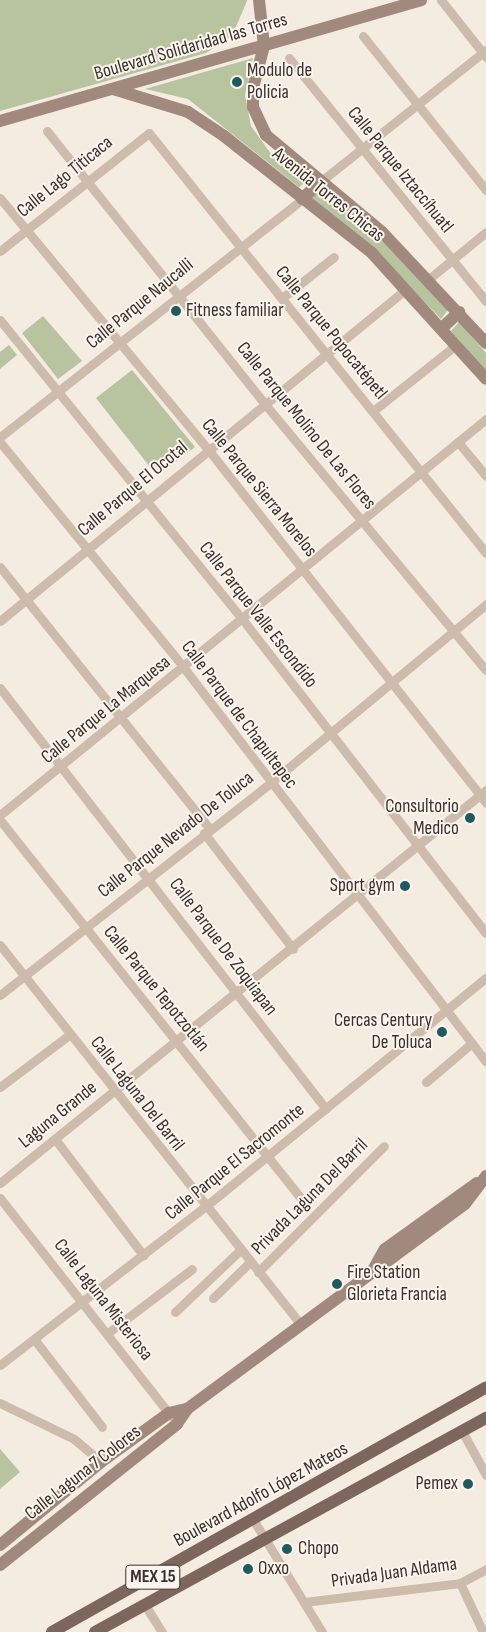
<!DOCTYPE html>
<html>
<head>
<meta charset="utf-8">
<style>
  body { margin:0 }
  #map { position:relative; width:486px; height:1632px; overflow:hidden; background:#f4ebe1; font-family:"Sofia Sans Condensed",sans-serif }
  div>[style] { position:absolute }
  .green>* { inset:0; background:#b8c4a0 }
  .street>* { height:9px; margin:-4.5px; padding:0 4.5px; transform-origin:4.5px; border-radius:4.5px; background:#cdbbac }
  .secondary>* { height:12px; margin:-6px; padding:0 6px; transform-origin:6px; border-radius:6px; background:#a18a7d }
  .primary>* { height:12px; margin:-6px; padding:0 6px; transform-origin:6px; border-radius:6px; background:#7d675c }
  .dots>* { width:14px; height:14px; translate:-50% -50%; box-sizing:border-box; border:2px solid #fbf5ee; border-radius:50% }
  span { translate:-50% -50%; white-space:nowrap; text-align:center; line-height:1.15; -webkit-text-stroke:4px #fbf5ee; paint-order:stroke }
  .shield-label span { padding:1px 4px; background:#fbf5ee; border:1px solid; border-radius:4px; -webkit-text-stroke-width:0 }
  .shield-label { font-size:18px; color:#3b302b; font-weight:700 }
  .street-label { font-size:19px; color:#3b302b }
  .poi-label { font-size:19px; color:#3b302b }
  .left { translate:0 -50%; text-align:left }
  .right { translate:-100% -50%; text-align:right }
</style>
</head>
<body>
<div id="map">
  <div class="green">
    <div style="clip-path:polygon(0 0,247px 0,247px 1px,232px 36px,206px 53px,0 111px)"></div>
    <div style="clip-path:polygon(253px 58px,245px 95px,251px 126px,277px 162px,306px 182px,299px 187px,188px 99px,145px 89px)"></div>
    <div style="clip-path:polygon(317px 190px,378px 236px,448px 310px,441px 319px,371px 247px,310px 198px)"></div>
    <div style="clip-path:polygon(43px 316px,82px 361px,58px 379px,22px 333px)"></div>
    <div style="clip-path:polygon(459px 322px,486px 353px,486px 372px,451px 331px)"></div>
    <div style="clip-path:polygon(9px 345px,17px 355px,0 369px,0 352px)"></div>
    <div style="clip-path:polygon(132px 370px,195px 447px,157px 476px,96px 398px)"></div>
    <div style="clip-path:polygon(0 1449px,20px 1472px,0 1489px)"></div>
  </div>
  <div class="street">
    <div style="left:441px;top:0;width:73px;rotate:51.7deg"></div>
    <div style="left:363px;top:36px;width:197px;rotate:51.4deg"></div>
    <div style="left:289px;top:58px;width:313px;rotate:51deg"></div>
    <div style="left:47px;top:131px;width:348px;rotate:51.4deg"></div>
    <div style="left:264px;top:403px;width:347px;rotate:50.3deg"></div>
    <div style="left:320px;top:182px;width:212px;rotate:-38.5deg"></div>
    <div style="left:0;top:198px;width:325px;rotate:50.4deg"></div>
    <div style="left:207px;top:448px;width:452px;rotate:51.8deg"></div>
    <div style="left:0;top:251px;width:190px;rotate:-38.4deg"></div>
    <div style="left:149px;top:133px;width:538px;rotate:51.26deg"></div>
    <div style="left:430px;top:278px;width:72px;rotate:-39.4deg"></div>
    <div style="left:282px;top:298px;width:66px;rotate:-38.3deg"></div>
    <div style="left:0;top:320px;width:386px;rotate:51deg"></div>
    <div style="left:243px;top:620px;width:396px;rotate:52.2deg"></div>
    <div style="left:373px;top:411px;width:106px;rotate:-38.5deg"></div>
    <div style="left:0;top:437px;width:385px;rotate:-38.2deg"></div>
    <div style="left:0;top:442px;width:291px;rotate:50.8deg"></div>
    <div style="left:184px;top:668px;width:496px;rotate:52.5deg"></div>
    <div style="left:458px;top:442px;width:44px;rotate:50.5deg"></div>
    <div style="left:0;top:567px;width:336px;rotate:51.3deg"></div>
    <div style="left:0;top:621px;width:523px;rotate:-39.26deg"></div>
    <div style="left:0;top:688px;width:532px;rotate:52.25deg"></div>
    <div style="left:0;top:815px;width:627px;rotate:-39.17deg"></div>
    <div style="left:0;top:820px;width:487px;rotate:51.5deg"></div>
    <div style="left:204px;top:833px;width:146px;rotate:52.5deg"></div>
    <div style="left:0;top:945px;width:483px;rotate:51.6deg"></div>
    <div style="left:0;top:995px;width:343px;rotate:-38.1deg"></div>
    <div style="left:270px;top:783px;width:281px;rotate:-39.6deg"></div>
    <div style="left:426px;top:1082px;width:60px;rotate:-40.3deg"></div>
    <div style="left:0;top:1087px;width:86px;rotate:-37deg"></div>
    <div style="left:55px;top:1139px;width:146px;rotate:52.8deg"></div>
    <div style="left:0;top:1183px;width:625px;rotate:-38.96deg"></div>
    <div style="left:0;top:1198px;width:277px;rotate:51.9deg"></div>
    <div style="left:258px;top:1272px;width:178px;rotate:-45deg"></div>
    <div style="left:213px;top:1298px;width:52px;rotate:-44.2deg"></div>
    <div style="left:175px;top:1312px;width:90px;rotate:-43.6deg"></div>
    <div style="left:109px;top:1332px;width:104px;rotate:-37.2deg"></div>
    <div style="left:34px;top:1339px;width:111px;rotate:52.3deg"></div>
    <div style="left:0;top:1365px;width:260px;rotate:-37.7deg"></div>
    <div style="left:206px;top:1206px;width:361px;rotate:-39.2deg"></div>
    <div style="left:0;top:1403px;width:82px;rotate:25.9deg"></div>
    <div style="left:74px;top:1439px;width:35px;rotate:40deg"></div>
    <div style="left:462px;top:1431px;width:50px;rotate:61.4deg"></div>
    <div style="left:254px;top:1521px;width:130px;rotate:58.5deg"></div>
    <div style="left:460px;top:1583px;width:54px;rotate:64.9deg"></div>
    <div style="left:304px;top:1602px;width:157px;rotate:-6.9deg"></div>
    <div style="left:460px;top:1583px;width:30px;rotate:-28deg"></div>
    <div style="left:145px;top:1605px;width:32px;rotate:58deg"></div>
  </div>
  <div class="secondary">
    <div style="left:259px;top:0;width:46px;rotate:83.8deg"></div>
    <div style="left:264px;top:46px;width:43px;rotate:104.7deg"></div>
    <div style="left:253px;top:88px;width:19px;rotate:90deg"></div>
    <div style="left:253px;top:107px;width:31px;rotate:65deg"></div>
    <div style="left:266px;top:135px;width:151px;rotate:39.9deg"></div>
    <div style="left:382px;top:232px;width:152px;rotate:46.9deg"></div>
    <div style="left:113px;top:89px;width:78px;rotate:17deg"></div>
    <div style="left:188px;top:112px;width:43px;rotate:33.7deg"></div>
    <div style="left:224px;top:136px;width:187px;rotate:38.3deg"></div>
    <div style="left:371px;top:252px;width:171px;rotate:47.8deg"></div>
    <div style="left:0;top:121px;width:438px;rotate:-16deg"></div>
    <div style="left:302px;top:199px;width:25px;rotate:-43deg"></div>
    <div style="left:441px;top:329px;width:25px;rotate:-43deg"></div>
    <div style="left:372px;top:1272px;width:26px;rotate:-61deg"></div>
    <div style="left:385px;top:1249px;width:113px;rotate:-35.7deg"></div>
    <div style="left:0;top:1545px;width:131px;rotate:-39.4deg"></div>
    <div style="left:101px;top:1462px;width:84px;rotate:-35.8deg"></div>
    <div style="left:169px;top:1413px;width:18px;rotate:-13deg"></div>
    <div style="left:0;top:1565px;width:226px;rotate:-38.5deg"></div>
    <div style="left:177px;top:1424px;width:18px;rotate:-56deg"></div>
    <div style="left:187px;top:1409px;width:345px;rotate:-36.4deg"></div>
    <div style="left:465px;top:1204px;width:35px;rotate:-53deg"></div>
  </div>
  <div class="primary">
    <div style="left:52px;top:1632px;width:498px;rotate:-29.4deg"></div>
    <div style="left:95px;top:1632px;width:446px;rotate:-28.7deg"></div>
  </div>
  <div class="dots">
    <div style="left:237px;top:82px;background:#1f5a5e"></div>
    <div style="left:176px;top:311px;background:#1f5a5e"></div>
    <div style="left:470px;top:818px;background:#1f5a5e"></div>
    <div style="left:405px;top:886px;background:#1f5a5e"></div>
    <div style="left:442px;top:1032px;background:#1f5a5e"></div>
    <div style="left:337px;top:1284px;background:#1f5a5e"></div>
    <div style="left:468px;top:1484px;background:#1f5a5e"></div>
    <div style="left:287px;top:1549px;background:#1f5a5e"></div>
    <div style="left:248px;top:1569px;background:#1f5a5e"></div>
  </div>
  <div class="shield-label">
    <span style="left:153px;top:1577px">MEX 15</span>
  </div>
  <div class="street-label">
    <span style="left:191px;top:47px;rotate:-16deg">Boulevard Solidaridad las Torres</span>
    <span style="left:400px;top:170px;rotate:51deg">Calle Parque Iztaccíhuatl</span>
    <span style="left:65px;top:177px;rotate:-39deg">Calle Lago Titicaca</span>
    <span style="left:328px;top:195px;rotate:39deg">Avenida Torres Chicas</span>
    <span style="left:140px;top:304px;rotate:-39deg">Calle Parque Naucalli</span>
    <span style="left:331px;top:333px;rotate:51deg">Calle Parque Popocatépetl</span>
    <span style="left:306px;top:426px;rotate:51deg">Calle Parque Molino De Las Flores</span>
    <span style="left:259px;top:488px;rotate:51deg">Calle Parque Sierra Morelos</span>
    <span style="left:133px;top:489px;rotate:-40deg">Calle Parque El Ocotal</span>
    <span style="left:258px;top:615px;rotate:52deg">Calle Parque Valle Escondido</span>
    <span style="left:106px;top:710px;rotate:-39deg">Calle Parque La Marquesa</span>
    <span style="left:239px;top:715px;rotate:53deg">Calle Parque de Chapultepec</span>
    <span style="left:176px;top:835px;rotate:-38deg">Calle Parque Nevado De Toluca</span>
    <span style="left:223px;top:947px;rotate:53deg">Calle Parque De Zoquiapan</span>
    <span style="left:156px;top:989px;rotate:51deg">Calle Parque Tepotzotlán</span>
    <span style="left:137px;top:1094px;rotate:52deg">Calle Laguna Del Barril</span>
    <span style="left:58px;top:1115px;rotate:-39deg">Laguna Grande</span>
    <span style="left:235px;top:1162px;rotate:-39deg">Calle Parque El Sacromonte</span>
    <span style="left:310px;top:1197px;rotate:-45deg">Privada Laguna Del Barril</span>
    <span style="left:103px;top:1300px;rotate:52deg">Calle Laguna Misteriosa</span>
    <span style="left:83px;top:1473px;rotate:-38deg">Calle Laguna 7 Colores</span>
    <span style="left:261px;top:1495px;rotate:-29deg">Boulevard Adolfo López Mateos</span>
    <span style="left:394px;top:1573px;rotate:-8deg">Privada Juan Aldama</span>
  </div>
  <div class="poi-label">
    <span class="left" style="left:247px;top:82px">Modulo de<br>Policia</span>
    <span class="left" style="left:186px;top:311px">Fitness familiar</span>
    <span class="right" style="left:459px;top:818px">Consultorio<br>Medico</span>
    <span class="right" style="left:395px;top:886px">Sport gym</span>
    <span class="right" style="left:432px;top:1032px">Cercas Century<br>De Toluca</span>
    <span class="left" style="left:347px;top:1284px">Fire Station<br>Glorieta Francia</span>
    <span class="right" style="left:458px;top:1484px">Pemex</span>
    <span class="left" style="left:298px;top:1549px">Chopo</span>
    <span class="left" style="left:258px;top:1569px">Oxxo</span>
  </div>
</div>
</body>
</html>
